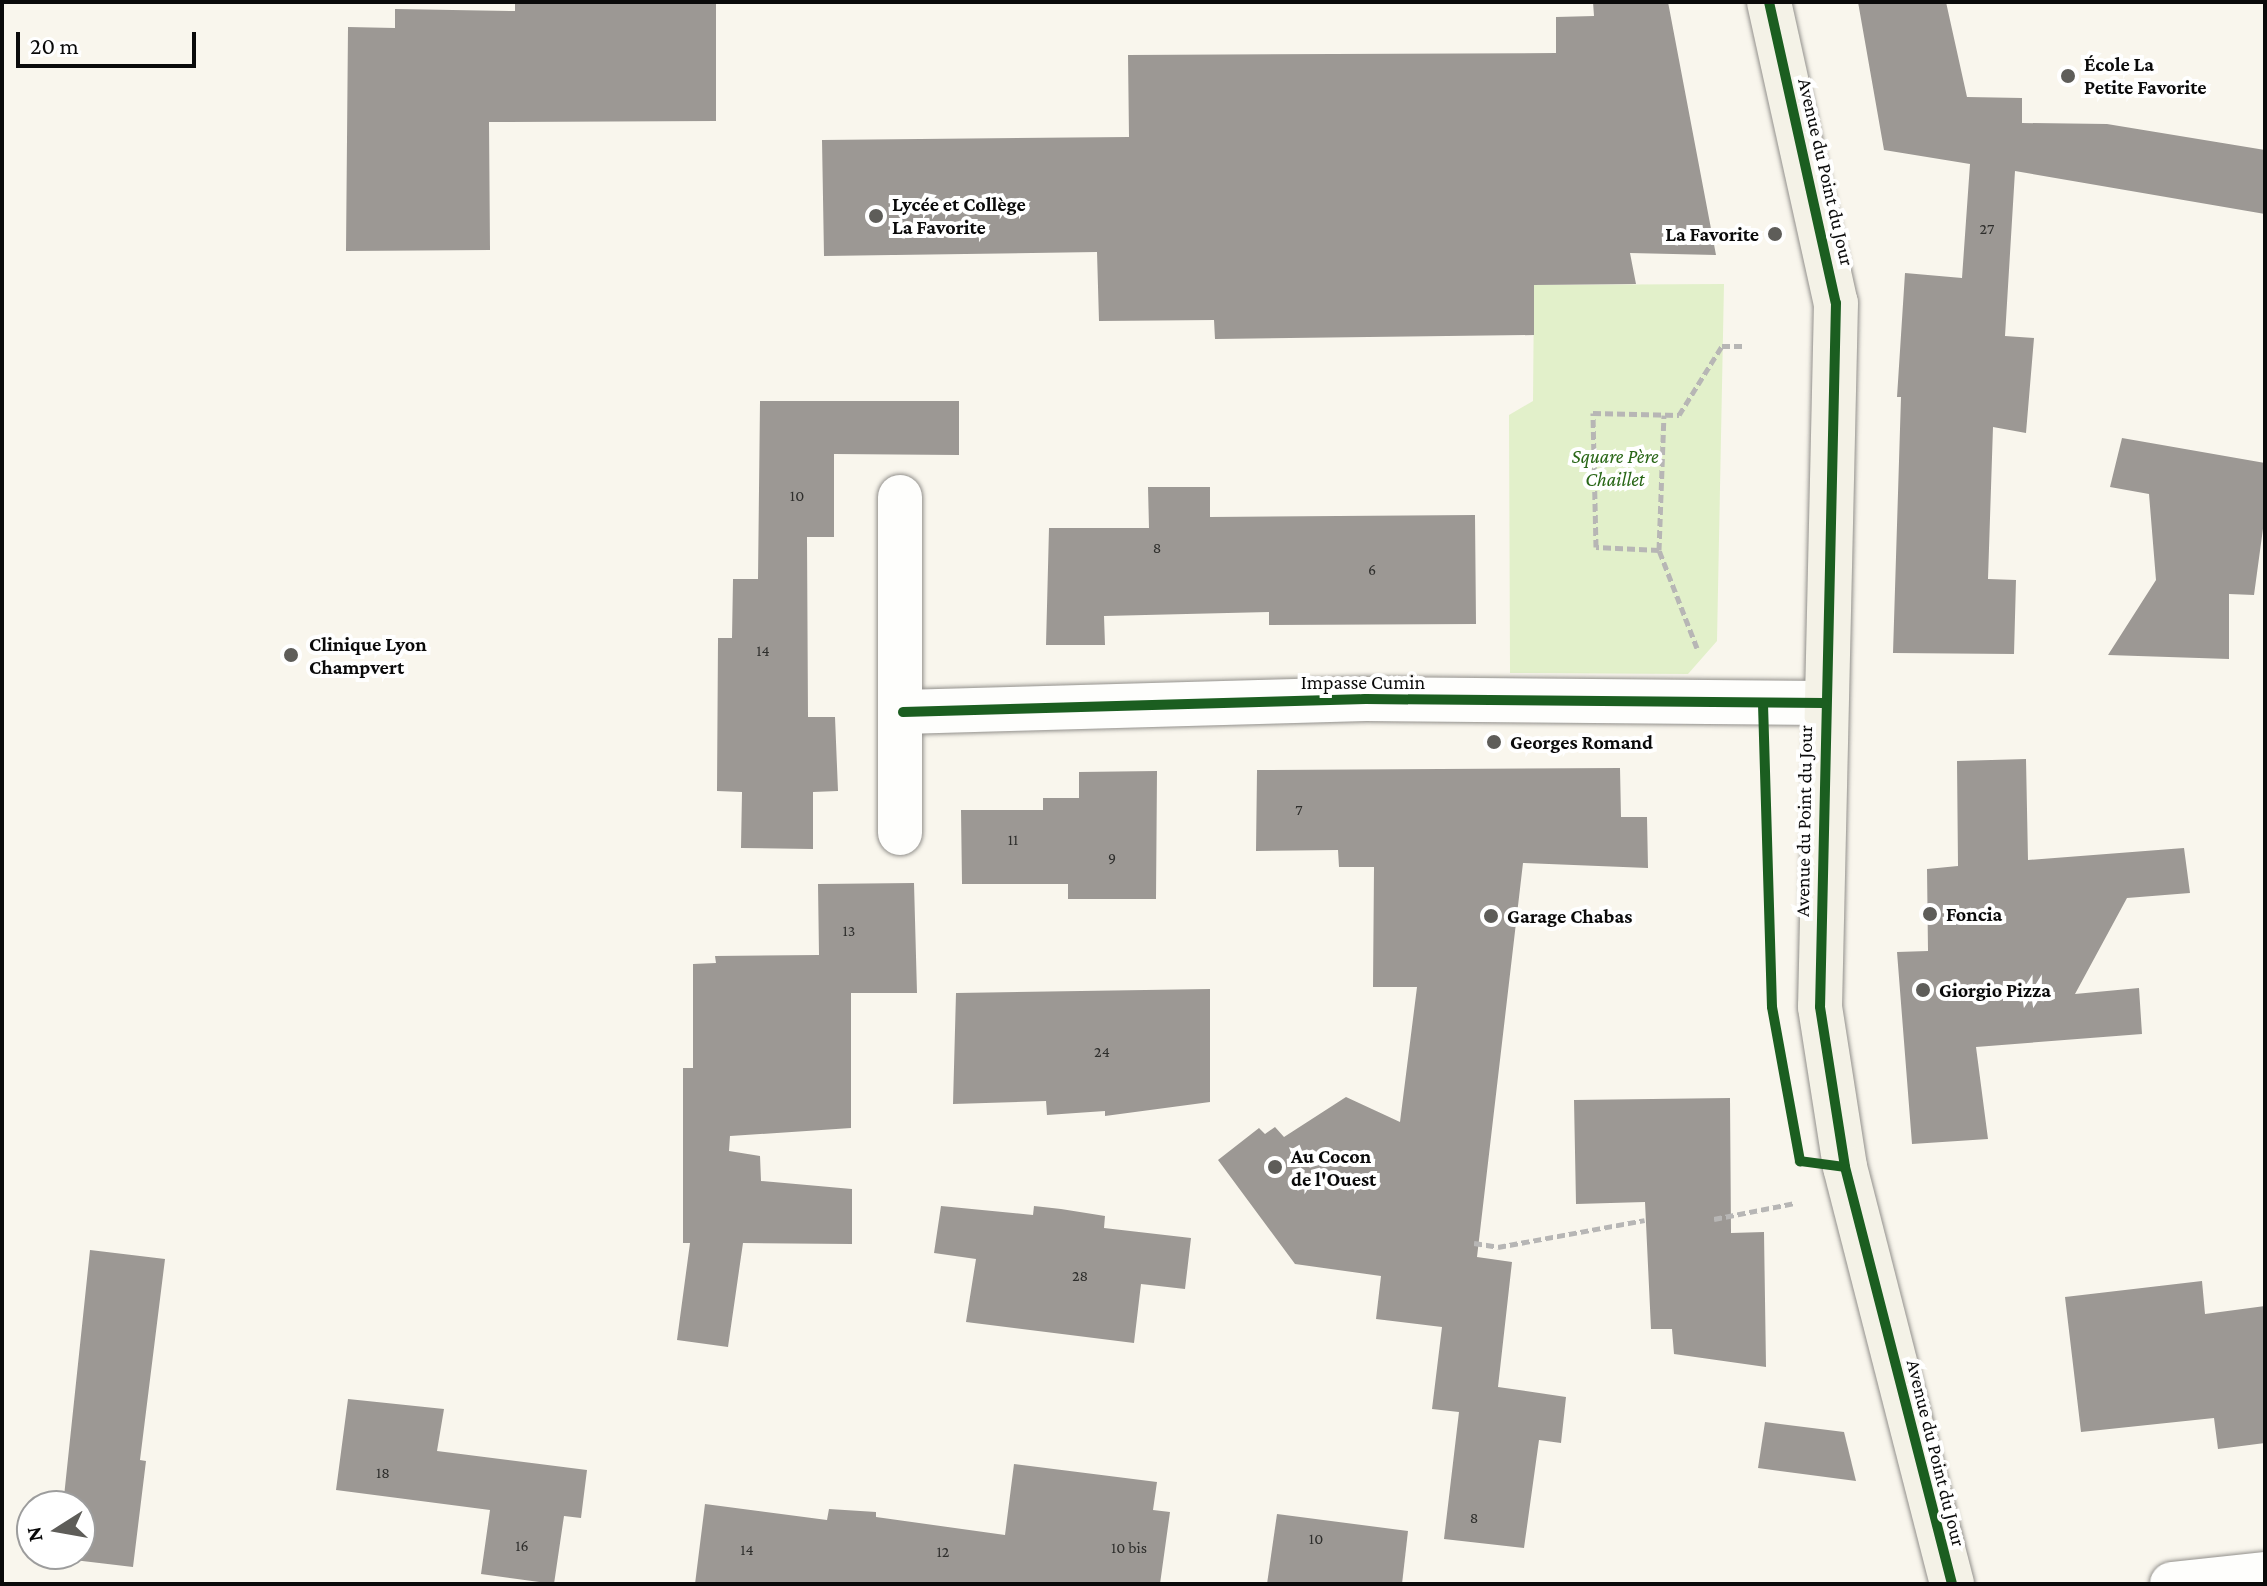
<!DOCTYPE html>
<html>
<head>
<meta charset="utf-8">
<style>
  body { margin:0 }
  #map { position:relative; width:2267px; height:1586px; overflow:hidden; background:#f9f6ed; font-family:"Crimson Pro",serif }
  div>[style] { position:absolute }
  .green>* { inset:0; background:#e2f0ca }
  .building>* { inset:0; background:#9c9894 }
  .path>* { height:5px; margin-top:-2.5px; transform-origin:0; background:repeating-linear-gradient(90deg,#b7b6b5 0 8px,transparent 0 12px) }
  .roads { filter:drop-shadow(0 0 2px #92908c) drop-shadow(0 0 2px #92908c) }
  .minor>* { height:44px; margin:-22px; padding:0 22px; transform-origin:22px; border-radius:22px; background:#fefefc }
  .secondary>* { height:44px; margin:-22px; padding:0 22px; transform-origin:22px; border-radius:22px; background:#f4f2e7 }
  .cycleway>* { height:10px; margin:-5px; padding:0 5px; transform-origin:5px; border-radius:5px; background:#1b5e20 }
  .dots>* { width:22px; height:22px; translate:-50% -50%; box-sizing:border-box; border:4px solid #fff; border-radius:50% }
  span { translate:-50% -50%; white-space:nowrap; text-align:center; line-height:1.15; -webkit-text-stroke:8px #fff; paint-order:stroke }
  .number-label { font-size:16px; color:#2e2e2c }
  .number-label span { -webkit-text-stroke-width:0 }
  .poi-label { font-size:20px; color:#0a0a0a; font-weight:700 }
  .left { translate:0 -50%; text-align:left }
  .right { translate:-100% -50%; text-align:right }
  .street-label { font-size:20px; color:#0a0a0a }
  .park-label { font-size:20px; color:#286616; font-style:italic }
  .frame { position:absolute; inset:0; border:4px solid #0a0a0a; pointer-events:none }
  .north { position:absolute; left:16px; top:1490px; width:80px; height:80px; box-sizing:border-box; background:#fff; border:2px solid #9d9d9d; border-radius:50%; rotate:259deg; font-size:22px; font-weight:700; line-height:32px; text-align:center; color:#0a0a0a }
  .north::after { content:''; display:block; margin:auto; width:28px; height:36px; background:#5e5d59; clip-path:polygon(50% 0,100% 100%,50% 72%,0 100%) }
  .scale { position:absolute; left:16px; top:32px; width:180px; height:36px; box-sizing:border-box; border:4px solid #0a0a0a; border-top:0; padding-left:10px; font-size:24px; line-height:28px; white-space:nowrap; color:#0a0a0a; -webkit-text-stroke:6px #fff; paint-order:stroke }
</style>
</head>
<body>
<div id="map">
  <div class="green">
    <div style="clip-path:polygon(1724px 284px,1717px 641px,1688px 674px,1510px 673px,1509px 415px,1533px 401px,1534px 285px)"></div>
  </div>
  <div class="building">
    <div style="clip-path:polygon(515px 2px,716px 2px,716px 121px,489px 122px,490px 250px,346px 251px,348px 27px,395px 28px,395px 9px,515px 11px)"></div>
    <div style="clip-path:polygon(1593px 2px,1668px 2px,1716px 255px,1630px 253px,1636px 284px,1534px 285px,1534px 335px,1215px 339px,1214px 320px,1099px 321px,1097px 252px,824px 256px,822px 140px,1129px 137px,1128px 55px,1556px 53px,1556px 17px,1594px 16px)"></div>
    <div style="clip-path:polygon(1858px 2px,1946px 2px,1967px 97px,2022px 98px,2022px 123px,2107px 124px,2265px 150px,2265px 214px,2015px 171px,2005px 336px,2034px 338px,2026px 433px,1993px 427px,1988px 579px,2016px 580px,2014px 654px,1893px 653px,1901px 397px,1897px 397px,1905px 273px,1962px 278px,1970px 164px,1884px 150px)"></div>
    <div style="clip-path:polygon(760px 401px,959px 401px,959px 455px,834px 454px,834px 537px,807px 537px,808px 717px,835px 717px,838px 791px,813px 792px,813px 849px,741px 848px,742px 792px,717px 791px,718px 638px,732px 638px,733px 579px,758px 579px)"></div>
    <div style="clip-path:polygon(2122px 438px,2265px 463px,2265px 514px,2254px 595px,2229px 594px,2229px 659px,2108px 655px,2156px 580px,2149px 494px,2110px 487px)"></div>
    <div style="clip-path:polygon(1148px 487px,1210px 487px,1210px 517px,1475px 515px,1476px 624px,1269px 625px,1269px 612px,1104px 616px,1105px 645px,1046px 645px,1049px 528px,1149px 528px)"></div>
    <div style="clip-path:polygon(2026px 759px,2028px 860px,2184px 848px,2190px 893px,2127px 898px,2075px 994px,2139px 988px,2142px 1034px,1976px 1047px,1988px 1139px,1912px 1144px,1897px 952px,1928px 951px,1927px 869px,1958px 866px,1957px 761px)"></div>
    <div style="clip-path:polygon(1620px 768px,1621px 817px,1647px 817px,1648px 868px,1523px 863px,1477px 1257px,1512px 1262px,1498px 1387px,1566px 1397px,1561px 1443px,1539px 1440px,1524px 1548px,1444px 1539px,1459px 1412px,1432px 1409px,1442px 1327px,1376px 1319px,1381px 1276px,1295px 1264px,1218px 1160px,1259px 1128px,1265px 1134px,1275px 1127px,1284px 1137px,1346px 1097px,1400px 1122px,1417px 987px,1373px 987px,1374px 867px,1339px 867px,1338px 850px,1256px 851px,1257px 770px)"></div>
    <div style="clip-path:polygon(1157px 771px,1156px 899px,1068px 899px,1068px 884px,962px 884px,961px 810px,1043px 810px,1043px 798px,1079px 798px,1079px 772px)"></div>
    <div style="clip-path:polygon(914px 883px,917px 993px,851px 993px,851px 1128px,730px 1136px,729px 1151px,760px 1156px,761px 1181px,852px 1189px,852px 1244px,743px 1243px,728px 1347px,677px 1340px,690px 1243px,683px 1243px,683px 1068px,693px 1068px,693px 964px,716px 963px,715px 956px,819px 955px,818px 884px)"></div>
    <div style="clip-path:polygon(1210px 989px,1210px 1102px,1105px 1116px,1105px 1111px,1047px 1115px,1046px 1101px,953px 1104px,956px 993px)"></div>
    <div style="clip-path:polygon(1730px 1098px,1731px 1233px,1764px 1232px,1766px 1367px,1674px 1354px,1672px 1329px,1651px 1329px,1645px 1202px,1576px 1204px,1574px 1100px)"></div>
    <div style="clip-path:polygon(941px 1206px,1033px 1215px,1034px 1206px,1061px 1209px,1105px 1216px,1104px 1228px,1191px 1238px,1185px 1289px,1141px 1284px,1134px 1343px,966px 1322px,976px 1259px,934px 1253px)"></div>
    <div style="clip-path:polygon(90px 1250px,165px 1259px,140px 1460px,146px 1461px,133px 1567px,57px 1558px,57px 1554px,80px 1554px,80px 1506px,63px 1506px)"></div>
    <div style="clip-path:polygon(2202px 1281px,2205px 1314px,2265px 1306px,2265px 1443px,2218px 1449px,2214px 1418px,2081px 1432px,2065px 1297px)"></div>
    <div style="clip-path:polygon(348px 1399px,444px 1409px,437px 1451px,587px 1470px,581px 1518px,564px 1516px,554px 1584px,481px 1574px,490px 1510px,336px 1490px)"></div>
    <div style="clip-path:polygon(1765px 1422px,1844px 1432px,1856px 1481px,1758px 1468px)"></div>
    <div style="clip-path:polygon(1014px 1464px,1157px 1482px,1153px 1510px,1170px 1512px,1160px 1584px,695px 1584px,705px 1504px,827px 1520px,829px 1509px,876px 1512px,876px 1517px,1005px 1535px)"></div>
    <div style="clip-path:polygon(1277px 1514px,1408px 1531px,1402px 1584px,1267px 1584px)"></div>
  </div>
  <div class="path">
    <div style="left:1659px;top:550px;width:135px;rotate:-87.9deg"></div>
    <div style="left:1697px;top:648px;width:105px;rotate:-111.2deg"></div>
    <div style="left:1659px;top:550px;width:63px;rotate:-177.3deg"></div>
    <div style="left:1596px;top:547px;width:134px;rotate:-91.3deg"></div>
    <div style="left:1593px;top:413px;width:86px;rotate:1.3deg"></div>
    <div style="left:1679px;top:415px;width:81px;rotate:-58.1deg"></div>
    <div style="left:1722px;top:346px;width:22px"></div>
    <div style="left:1714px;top:1219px;width:83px;rotate:-11.2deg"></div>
    <div style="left:1474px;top:1243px;width:24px;rotate:9deg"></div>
    <div style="left:1498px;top:1247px;width:149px;rotate:-10.4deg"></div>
  </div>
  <div class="roads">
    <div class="minor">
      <div style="left:900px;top:497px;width:336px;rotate:90deg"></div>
      <div style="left:903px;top:712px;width:463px;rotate:-1.6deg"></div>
      <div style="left:1366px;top:699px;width:458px;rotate:0.5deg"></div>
      <div style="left:2172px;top:1584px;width:94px;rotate:-6.1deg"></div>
    </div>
    <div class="secondary">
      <div style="left:1769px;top:2px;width:308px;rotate:77.5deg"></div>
      <div style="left:1836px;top:303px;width:704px;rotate:91.3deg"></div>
      <div style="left:1820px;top:1007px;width:162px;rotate:81.1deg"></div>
      <div style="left:1845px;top:1167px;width:431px;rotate:75.6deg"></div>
    </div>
  </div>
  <div class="cycleway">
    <div style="left:1769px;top:2px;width:308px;rotate:77.5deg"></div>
    <div style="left:1836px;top:303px;width:704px;rotate:91.3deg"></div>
    <div style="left:1820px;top:1007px;width:162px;rotate:81.1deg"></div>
    <div style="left:1845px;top:1167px;width:431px;rotate:75.6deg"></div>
    <div style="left:1763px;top:704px;width:303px;rotate:88.3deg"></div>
    <div style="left:1772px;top:1007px;width:157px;rotate:79.7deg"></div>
    <div style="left:1800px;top:1161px;width:45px;rotate:7.6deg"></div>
    <div style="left:903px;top:712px;width:463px;rotate:-1.6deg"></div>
    <div style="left:1366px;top:699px;width:458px;rotate:0.5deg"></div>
  </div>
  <div class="dots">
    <div style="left:2068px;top:76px;background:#5e5d59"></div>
    <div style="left:876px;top:216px;background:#5e5d59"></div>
    <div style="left:1775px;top:234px;background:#5e5d59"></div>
    <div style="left:291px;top:655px;background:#5e5d59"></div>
    <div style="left:1494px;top:742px;background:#5e5d59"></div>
    <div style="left:1930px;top:914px;background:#5e5d59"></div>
    <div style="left:1491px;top:916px;background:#5e5d59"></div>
    <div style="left:1923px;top:990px;background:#5e5d59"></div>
    <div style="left:1275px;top:1167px;background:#5e5d59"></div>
  </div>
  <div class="number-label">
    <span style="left:1987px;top:229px">27</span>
    <span style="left:797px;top:496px">10</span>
    <span style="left:1157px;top:548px">8</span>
    <span style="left:1372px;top:570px">6</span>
    <span style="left:763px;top:651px">14</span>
    <span style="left:1299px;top:810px">7</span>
    <span style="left:1013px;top:840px">11</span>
    <span style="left:1112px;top:858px">9</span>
    <span style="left:849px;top:931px">13</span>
    <span style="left:1102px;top:1052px">24</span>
    <span style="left:1080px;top:1276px">28</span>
    <span style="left:383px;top:1473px">18</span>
    <span style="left:1474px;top:1518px">8</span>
    <span style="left:1316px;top:1539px">10</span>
    <span style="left:522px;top:1546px">16</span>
    <span style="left:1129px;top:1548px">10 bis</span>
    <span style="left:747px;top:1550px">14</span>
    <span style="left:943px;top:1552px">12</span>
  </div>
  <div class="poi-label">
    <span class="left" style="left:2084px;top:76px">École La<br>Petite Favorite</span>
    <span class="left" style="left:892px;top:216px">Lycée et Collège<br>La Favorite</span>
    <span class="right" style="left:1759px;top:234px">La Favorite</span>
    <span class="left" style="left:309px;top:656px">Clinique Lyon<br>Champvert</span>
    <span class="left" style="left:1510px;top:742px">Georges Romand</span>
    <span class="left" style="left:1946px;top:914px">Foncia</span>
    <span class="left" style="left:1507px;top:916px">Garage Chabas</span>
    <span class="left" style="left:1939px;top:990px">Giorgio Pizza</span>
    <span class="left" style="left:1291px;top:1168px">Au Cocon<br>de l'Ouest</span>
  </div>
  <div class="street-label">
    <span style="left:1826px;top:172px;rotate:77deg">Avenue du Point du Jour</span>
    <span style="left:1363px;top:682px">Impasse Cumin</span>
    <span style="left:1804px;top:821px;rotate:-89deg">Avenue du Point du Jour</span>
    <span style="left:1936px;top:1453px;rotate:76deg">Avenue du Point du Jour</span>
  </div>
  <div class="park-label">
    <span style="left:1615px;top:468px">Square Père<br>Chaillet</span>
  </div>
  <div class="frame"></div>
  <div class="north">N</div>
  <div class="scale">20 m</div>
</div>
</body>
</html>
